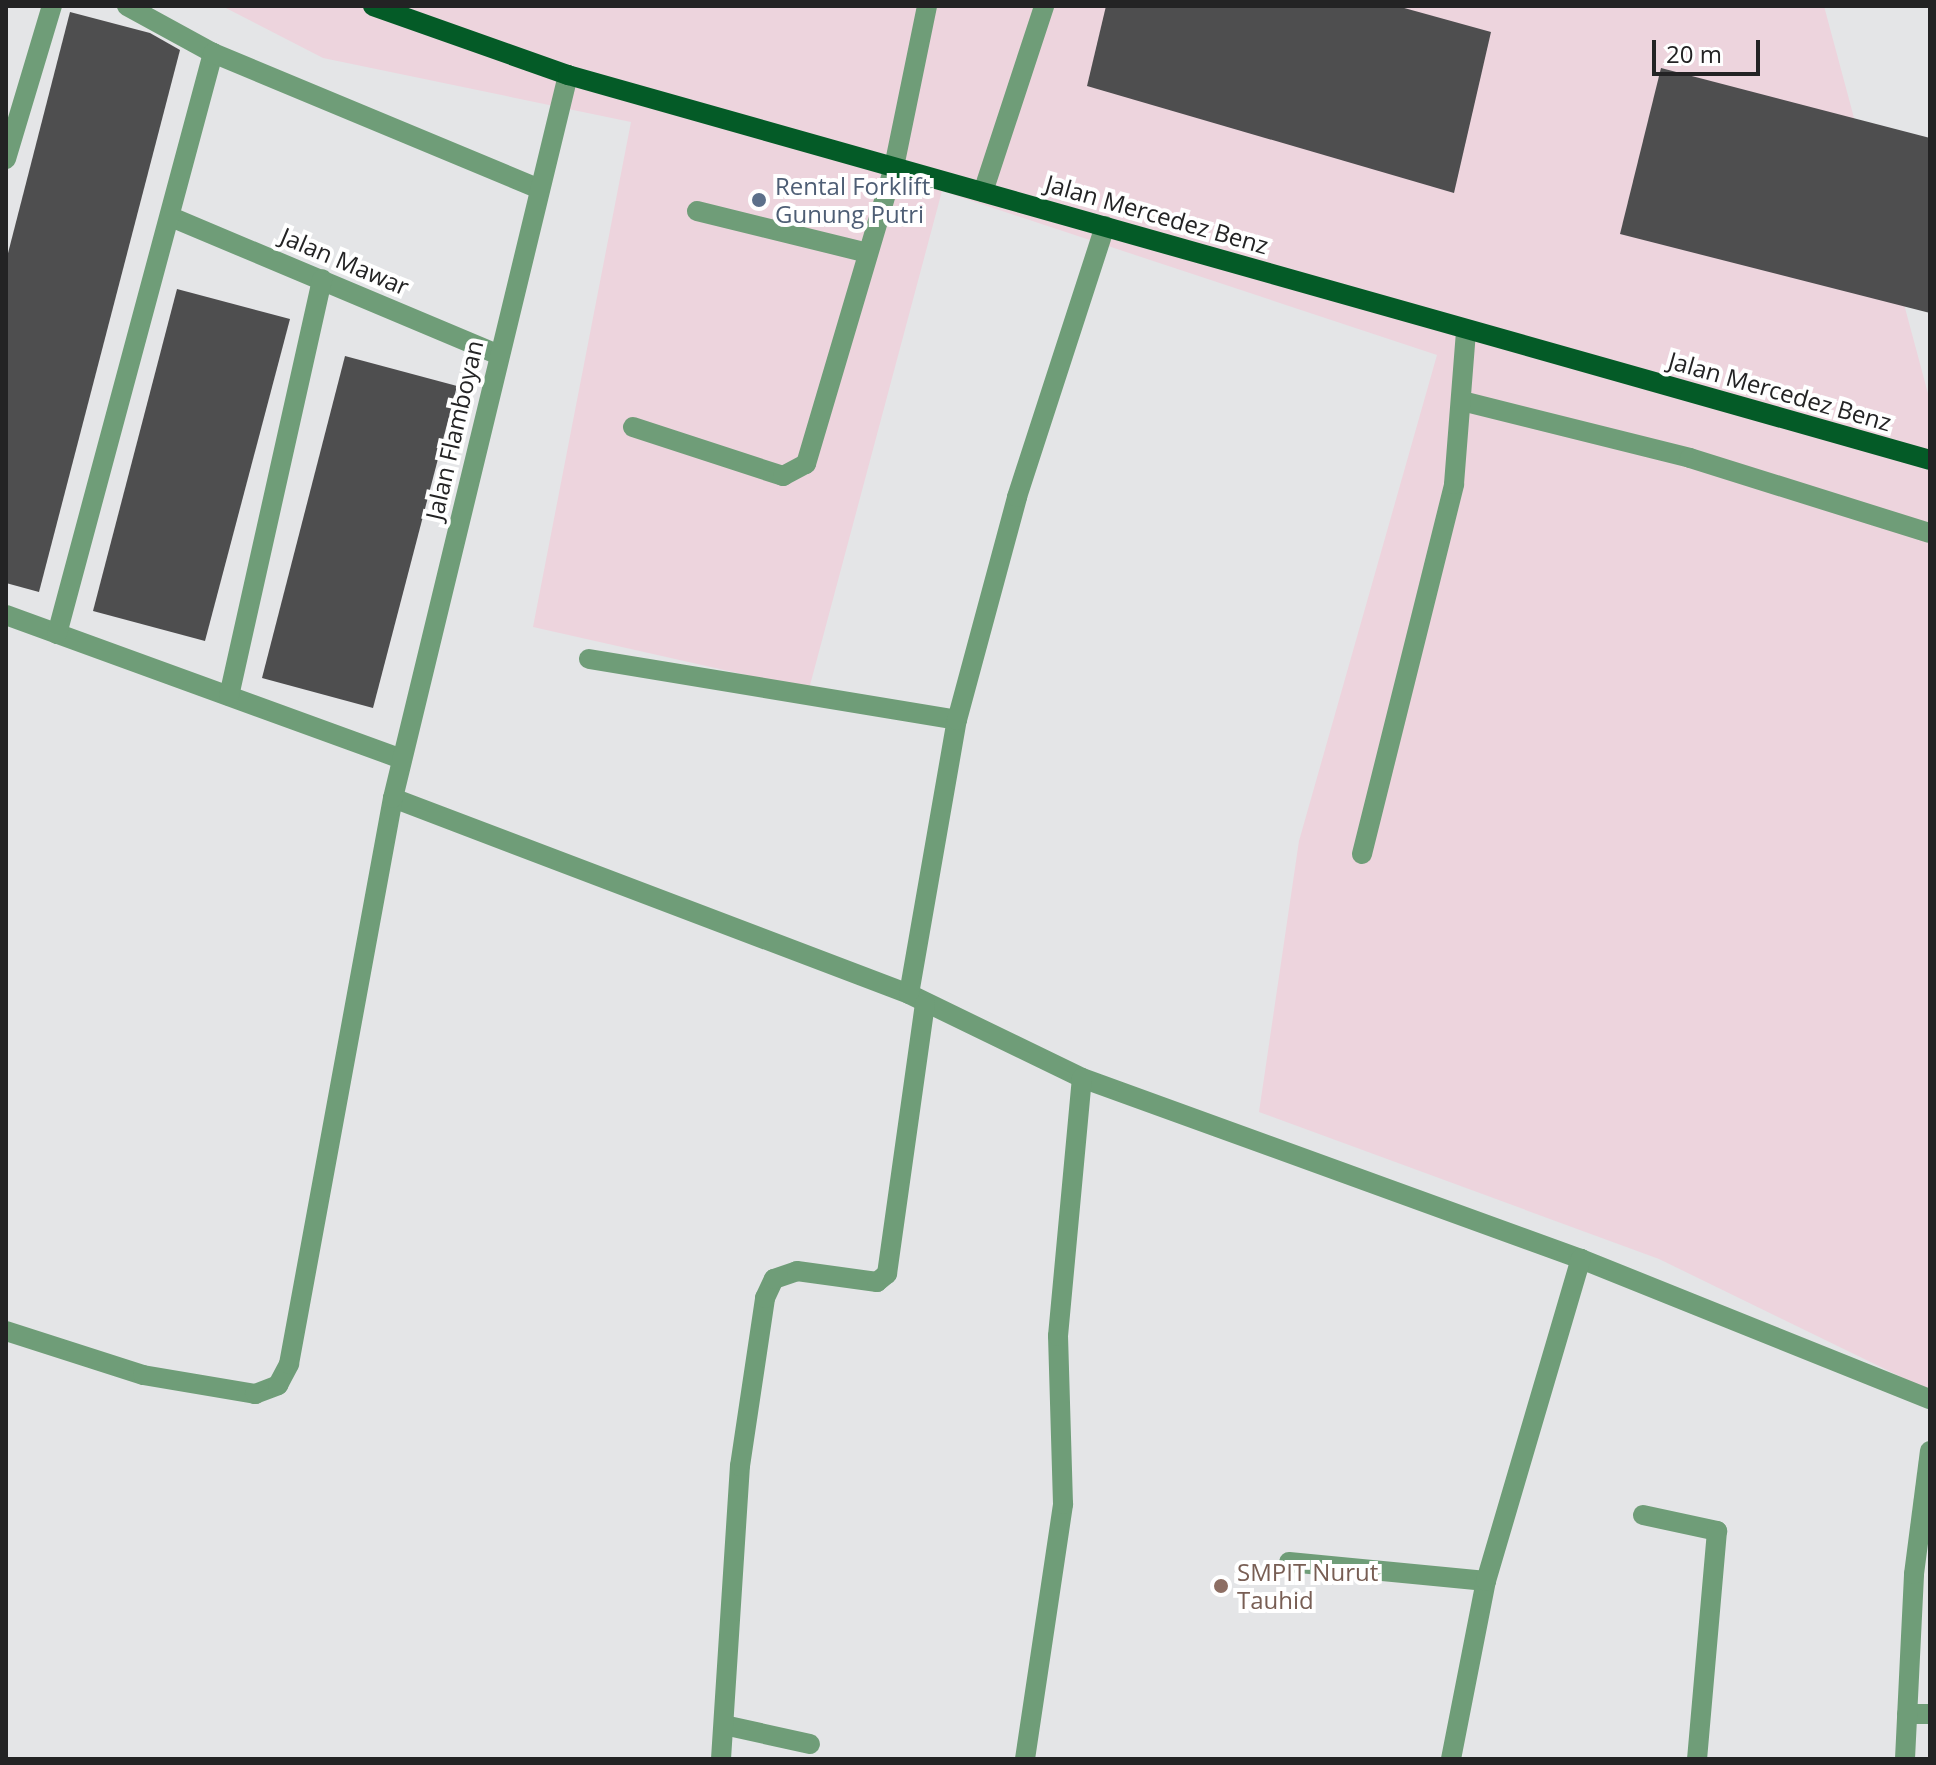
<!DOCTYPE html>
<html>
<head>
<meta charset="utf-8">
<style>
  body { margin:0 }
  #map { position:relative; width:1936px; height:1765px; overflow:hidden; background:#e4e5e7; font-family:"Open Sans",sans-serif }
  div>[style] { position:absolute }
  .industrial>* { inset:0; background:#edd4dd }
  .building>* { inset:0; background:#4e4e4f }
  .minor>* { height:20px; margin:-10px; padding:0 10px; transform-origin:10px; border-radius:10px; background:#6f9d78 }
  .major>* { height:20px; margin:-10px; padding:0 10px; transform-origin:10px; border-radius:10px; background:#045b27 }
  .dots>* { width:22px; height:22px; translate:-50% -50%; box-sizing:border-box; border:4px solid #fff; border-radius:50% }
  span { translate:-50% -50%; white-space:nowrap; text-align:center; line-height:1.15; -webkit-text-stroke:8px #fff; paint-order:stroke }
  .service-label { font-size:24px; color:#4e5e75 }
  .left { translate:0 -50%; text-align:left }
  .street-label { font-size:24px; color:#232324 }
  .education-label { font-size:24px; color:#785e54 }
  .frame { position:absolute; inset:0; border:8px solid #232324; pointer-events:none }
  .scale { position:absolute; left:1652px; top:40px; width:108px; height:36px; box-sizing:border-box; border:4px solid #232324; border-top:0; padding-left:10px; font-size:24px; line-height:28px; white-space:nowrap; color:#232324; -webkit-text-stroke:6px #fff; paint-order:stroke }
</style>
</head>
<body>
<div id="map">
  <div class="industrial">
    <div style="clip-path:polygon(222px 6px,1824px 6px,1930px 401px,1930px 1391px,1659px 1259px,1259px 1112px,1299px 841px,1437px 355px,942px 191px,809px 689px,533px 627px,631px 122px,323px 58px)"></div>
  </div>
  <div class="building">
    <div style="clip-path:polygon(1106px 6px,1397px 6px,1491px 32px,1454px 193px,1087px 86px)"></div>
    <div style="clip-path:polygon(70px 12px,150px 33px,180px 50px,39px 592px,6px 583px,6px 261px)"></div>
    <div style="clip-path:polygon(1661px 68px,1930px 138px,1930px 313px,1620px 234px)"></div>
    <div style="clip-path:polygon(177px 289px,290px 319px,205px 641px,93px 611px)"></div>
    <div style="clip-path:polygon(345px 356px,457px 386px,373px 708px,262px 678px)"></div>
  </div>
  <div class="minor">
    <div style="left:127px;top:6px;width:98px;rotate:28.7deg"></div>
    <div style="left:6px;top:159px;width:160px;rotate:-73.3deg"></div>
    <div style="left:983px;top:192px;width:196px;rotate:-71.8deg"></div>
    <div style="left:697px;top:211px;width:176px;rotate:13.8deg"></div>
    <div style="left:171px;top:217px;width:356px;rotate:22.8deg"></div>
    <div style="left:1462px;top:401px;width:235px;rotate:14deg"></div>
    <div style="left:1690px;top:458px;width:251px;rotate:17.4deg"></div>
    <div style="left:633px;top:427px;width:158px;rotate:18.1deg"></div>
    <div style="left:783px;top:476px;width:26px;rotate:-28deg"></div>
    <div style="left:806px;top:464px;width:310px;rotate:-73.5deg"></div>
    <div style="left:894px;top:167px;width:164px;rotate:-78.4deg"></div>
    <div style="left:6px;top:615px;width:421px;rotate:20deg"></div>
    <div style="left:57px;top:634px;width:602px;rotate:-74.97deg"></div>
    <div style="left:213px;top:53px;width:353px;rotate:22.6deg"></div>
    <div style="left:589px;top:659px;width:373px;rotate:9.4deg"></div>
    <div style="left:229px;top:696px;width:427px;rotate:-77.4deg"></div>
    <div style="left:393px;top:798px;width:552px;rotate:20.8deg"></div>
    <div style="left:909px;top:994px;width:192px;rotate:25.9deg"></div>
    <div style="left:1082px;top:1078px;width:531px;rotate:19.94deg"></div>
    <div style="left:1581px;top:1259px;width:376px;rotate:21.9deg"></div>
    <div style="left:1362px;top:854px;width:381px;rotate:-76deg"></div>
    <div style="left:1454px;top:484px;width:154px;rotate:-85.5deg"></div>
    <div style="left:909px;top:994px;width:278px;rotate:-80.1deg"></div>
    <div style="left:957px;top:720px;width:231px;rotate:-74.9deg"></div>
    <div style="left:1017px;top:497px;width:285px;rotate:-72deg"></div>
    <div style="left:6px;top:1331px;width:144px;rotate:17.8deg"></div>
    <div style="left:143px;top:1375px;width:114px;rotate:9.6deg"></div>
    <div style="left:255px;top:1394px;width:25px;rotate:-21deg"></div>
    <div style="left:278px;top:1385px;width:24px;rotate:-62deg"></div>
    <div style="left:289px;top:1364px;width:575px;rotate:-79.59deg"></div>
    <div style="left:393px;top:798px;width:744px;rotate:-76.39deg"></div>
    <div style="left:1643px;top:1515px;width:76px;rotate:12.2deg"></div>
    <div style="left:1717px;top:1531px;width:229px;rotate:95deg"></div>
    <div style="left:1289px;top:1562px;width:198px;rotate:5.5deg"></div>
    <div style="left:1907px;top:1714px;width:23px"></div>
    <div style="left:724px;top:1725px;width:88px;rotate:12.5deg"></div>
    <div style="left:721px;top:1759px;width:294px;rotate:-86.3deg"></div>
    <div style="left:740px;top:1466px;width:170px;rotate:-81.5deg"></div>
    <div style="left:765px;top:1298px;width:21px;rotate:-65deg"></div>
    <div style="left:774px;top:1279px;width:24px;rotate:-19deg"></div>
    <div style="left:797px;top:1271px;width:81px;rotate:7.8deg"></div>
    <div style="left:877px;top:1282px;width:13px;rotate:-39deg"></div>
    <div style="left:887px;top:1274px;width:273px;rotate:-82deg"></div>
    <div style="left:1025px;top:1759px;width:258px;rotate:-81.5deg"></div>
    <div style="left:1063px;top:1504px;width:168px;rotate:-91.7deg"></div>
    <div style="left:1058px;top:1336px;width:259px;rotate:-84.7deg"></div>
    <div style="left:1451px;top:1759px;width:181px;rotate:-78.9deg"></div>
    <div style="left:1486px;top:1581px;width:336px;rotate:-73.6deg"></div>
    <div style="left:1905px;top:1759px;width:185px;rotate:-87.2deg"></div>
    <div style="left:1914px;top:1574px;width:124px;rotate:-82.6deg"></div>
  </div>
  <div class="major">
    <div style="left:373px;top:6px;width:207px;rotate:19.5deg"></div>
    <div style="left:568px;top:75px;width:1415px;rotate:15.78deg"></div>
  </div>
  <div class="dots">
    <div style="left:759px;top:200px;background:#5c6f8a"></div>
    <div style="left:1221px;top:1586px;background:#8d6e63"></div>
  </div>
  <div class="service-label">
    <span class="left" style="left:775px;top:200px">Rental Forklift<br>Gunung Putri</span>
  </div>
  <div class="street-label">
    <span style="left:1157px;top:214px;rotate:16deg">Jalan Mercedez Benz</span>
    <span style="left:345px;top:261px;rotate:23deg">Jalan Mawar</span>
    <span style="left:1780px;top:391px;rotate:16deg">Jalan Mercedez Benz</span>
    <span style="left:454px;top:430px;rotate:-77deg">Jalan Flamboyan</span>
  </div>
  <div class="education-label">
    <span class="left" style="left:1237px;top:1586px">SMPIT Nurut<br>Tauhid</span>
  </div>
  <div class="frame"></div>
  <div class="scale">20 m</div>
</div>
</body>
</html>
